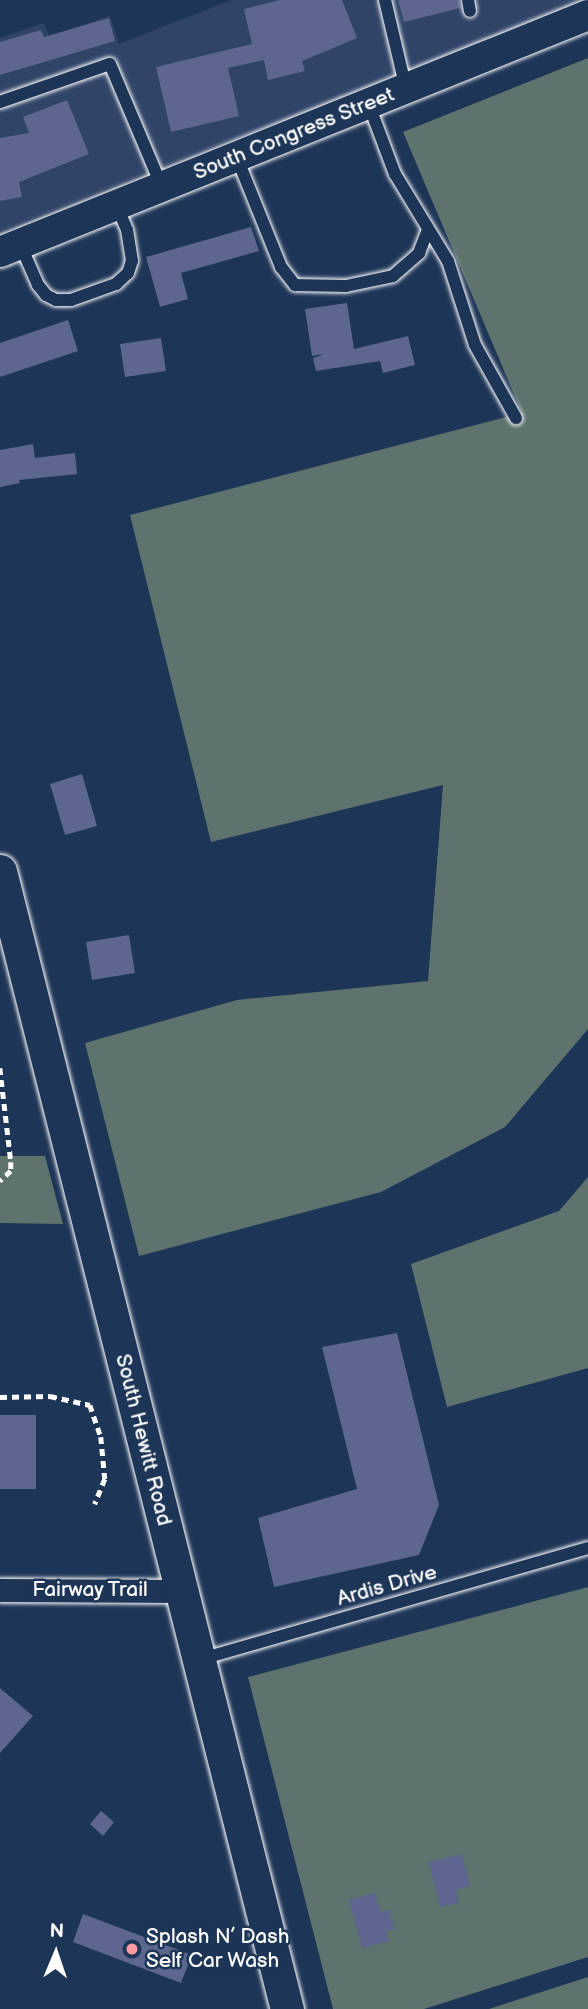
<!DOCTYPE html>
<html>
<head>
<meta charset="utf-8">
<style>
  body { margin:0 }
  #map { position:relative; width:588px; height:2009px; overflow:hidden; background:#1d3557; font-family:"Balsamiq Sans",sans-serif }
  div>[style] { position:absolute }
  .built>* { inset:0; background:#304468 }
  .green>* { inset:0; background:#5e736e }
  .building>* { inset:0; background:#5c668e }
  .path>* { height:4.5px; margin-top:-2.25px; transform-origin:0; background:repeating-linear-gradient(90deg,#fff 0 7px,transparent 0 12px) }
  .roads { filter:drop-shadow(0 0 2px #fff) drop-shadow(0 0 2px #fff) }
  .service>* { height:12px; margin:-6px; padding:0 6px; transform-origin:6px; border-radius:6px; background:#1d3557 }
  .minor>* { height:23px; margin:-11.5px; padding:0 11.5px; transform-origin:11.5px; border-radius:11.5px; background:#1d3557 }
  .tertiary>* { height:30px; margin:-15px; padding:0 15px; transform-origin:15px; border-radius:15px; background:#1d3557 }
  .secondary>* { height:33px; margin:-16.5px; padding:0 16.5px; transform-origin:16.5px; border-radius:16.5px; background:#1d3557 }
  .dots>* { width:19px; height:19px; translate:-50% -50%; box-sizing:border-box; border:4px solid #1d3557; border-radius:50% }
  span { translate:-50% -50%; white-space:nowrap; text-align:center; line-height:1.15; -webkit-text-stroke:5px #1d3557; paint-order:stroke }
  .street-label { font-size:21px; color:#fff }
  .poi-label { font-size:21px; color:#fff }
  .left { translate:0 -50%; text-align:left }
  .north { position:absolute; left:21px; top:1918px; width:70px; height:70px; -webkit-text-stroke:5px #1d3557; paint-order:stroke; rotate:2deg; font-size:19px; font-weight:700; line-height:28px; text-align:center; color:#fff }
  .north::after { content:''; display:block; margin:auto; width:24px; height:32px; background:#fff; clip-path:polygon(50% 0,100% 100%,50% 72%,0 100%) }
</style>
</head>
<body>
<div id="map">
  <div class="built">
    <div style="clip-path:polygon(231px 0,588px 0,588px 3px,454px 59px,213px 146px,0 231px,0 38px,44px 23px,49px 36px,110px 16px,119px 44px)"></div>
  </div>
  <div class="green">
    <div style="clip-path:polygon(588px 58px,588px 1029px,505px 1127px,381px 1192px,139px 1256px,85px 1043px,237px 1000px,428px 981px,443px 785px,211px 842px,130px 515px,522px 413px,403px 132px)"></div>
    <div style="clip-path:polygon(0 1156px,45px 1156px,63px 1224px,0 1223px)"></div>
    <div style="clip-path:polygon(588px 1177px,588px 1368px,447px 1407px,411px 1264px,559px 1211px)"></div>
    <div style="clip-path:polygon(588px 1587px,588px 1957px,424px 2009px,333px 2009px,248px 1677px)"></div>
    <div style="clip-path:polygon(588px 1977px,588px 2009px,489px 2009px)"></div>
  </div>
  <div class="building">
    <div style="clip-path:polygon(280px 0,342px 0,357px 38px,302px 61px,305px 71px,268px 80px,264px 60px,228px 68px,239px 116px,171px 132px,156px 67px,252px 44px,244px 9px)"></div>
    <div style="clip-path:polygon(398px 0,459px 0,460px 8px,404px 22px)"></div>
    <div style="clip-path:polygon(109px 18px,115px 41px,0 75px,0 42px,41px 30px,44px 37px)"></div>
    <div style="clip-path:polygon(67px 100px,89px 154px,19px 182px,22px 197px,0 201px,0 138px,29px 133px,23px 117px)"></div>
    <div style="clip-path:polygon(251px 227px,259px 251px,181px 273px,188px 299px,160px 307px,146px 257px)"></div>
    <div style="clip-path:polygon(347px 303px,354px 349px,408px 336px,415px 365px,383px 373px,380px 361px,316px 371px,313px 358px,324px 354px,312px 356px,305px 309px)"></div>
    <div style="clip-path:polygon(68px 320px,78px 351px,0 377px,0 343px)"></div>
    <div style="clip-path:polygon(161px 338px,166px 371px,125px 377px,120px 344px)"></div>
    <div style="clip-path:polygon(33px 444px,35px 458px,75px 453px,77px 474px,19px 480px,20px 483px,0 487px,0 450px)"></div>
    <div style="clip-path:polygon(82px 774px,97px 826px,65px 835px,50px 784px)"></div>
    <div style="clip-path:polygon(129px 935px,135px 973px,92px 980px,86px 942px)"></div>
    <div style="clip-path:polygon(397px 1333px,439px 1505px,419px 1555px,274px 1587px,258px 1518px,357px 1489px,322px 1347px)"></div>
    <div style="clip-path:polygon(0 1415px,36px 1415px,36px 1489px,0 1489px)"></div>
    <div style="clip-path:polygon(0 1688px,33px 1716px,0 1753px)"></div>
    <div style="clip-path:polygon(101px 1811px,114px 1822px,103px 1836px,90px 1824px)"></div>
    <div style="clip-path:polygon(462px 1854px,470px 1886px,456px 1890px,459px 1903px,440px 1907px,429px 1862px)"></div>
    <div style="clip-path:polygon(375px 1893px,381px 1912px,389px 1910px,395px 1929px,386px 1932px,389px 1941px,362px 1948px,349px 1900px)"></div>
    <div style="clip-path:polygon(83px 1914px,192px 1955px,181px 1983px,73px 1942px)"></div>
  </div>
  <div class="path">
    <div style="left:0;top:1068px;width:95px;rotate:83.3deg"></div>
    <div style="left:11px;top:1162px;width:9px;rotate:90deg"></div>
    <div style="left:11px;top:1171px;width:15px;rotate:138deg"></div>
    <div style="left:0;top:1397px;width:50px;rotate:-1.1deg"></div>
    <div style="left:50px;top:1396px;width:41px;rotate:12.7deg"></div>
    <div style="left:90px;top:1405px;width:34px;rotate:71deg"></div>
    <div style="left:101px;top:1437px;width:42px;rotate:84.6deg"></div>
    <div style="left:105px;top:1479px;width:27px;rotate:112deg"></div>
  </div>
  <div class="roads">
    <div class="service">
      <div style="left:385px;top:0;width:91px;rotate:76.7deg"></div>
      <div style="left:468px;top:0;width:11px;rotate:80deg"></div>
      <div style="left:0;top:102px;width:116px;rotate:-19.1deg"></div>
      <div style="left:110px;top:64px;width:134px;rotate:67.1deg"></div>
      <div style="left:369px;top:105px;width:74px;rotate:69.4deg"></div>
      <div style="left:395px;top:174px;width:102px;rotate:58.7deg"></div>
      <div style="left:448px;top:261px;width:88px;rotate:72.2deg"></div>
      <div style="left:475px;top:345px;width:84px;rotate:60.7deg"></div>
      <div style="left:237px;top:158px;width:118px;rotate:68deg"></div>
      <div style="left:281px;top:267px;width:23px;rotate:52deg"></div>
      <div style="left:295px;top:285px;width:51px;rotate:1.1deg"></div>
      <div style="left:346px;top:286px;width:48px;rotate:-12deg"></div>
      <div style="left:393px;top:276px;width:35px;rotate:-41deg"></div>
      <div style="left:419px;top:253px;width:25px;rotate:-69deg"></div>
      <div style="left:20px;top:244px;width:45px;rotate:66.3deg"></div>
      <div style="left:38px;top:285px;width:13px;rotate:51deg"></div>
      <div style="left:46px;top:295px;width:11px;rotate:27deg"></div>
      <div style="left:56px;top:300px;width:15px"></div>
      <div style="left:71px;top:300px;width:48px;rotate:-19.6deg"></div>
      <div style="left:116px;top:284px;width:16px;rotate:-43deg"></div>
      <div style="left:128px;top:273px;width:13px;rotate:-72deg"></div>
      <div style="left:132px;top:261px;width:31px;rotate:-99deg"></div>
      <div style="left:127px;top:230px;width:26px;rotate:-113deg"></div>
      <div style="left:201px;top:1659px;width:403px;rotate:-16deg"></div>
    </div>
    <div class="minor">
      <div style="left:0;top:1590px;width:181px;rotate:0.3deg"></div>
    </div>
    <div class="tertiary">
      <div style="left:0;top:252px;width:634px;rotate:-21.95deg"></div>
    </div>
    <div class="secondary">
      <div style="left:0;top:871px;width:1174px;rotate:75.85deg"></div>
    </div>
  </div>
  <div class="dots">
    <div style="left:132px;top:1949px;background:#ff9aa2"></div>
  </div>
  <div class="street-label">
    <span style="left:294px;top:134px;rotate:-22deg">South Congress Street</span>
    <span style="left:143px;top:1440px;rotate:76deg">South Hewitt Road</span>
    <span style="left:387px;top:1586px;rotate:-16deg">Ardis Drive</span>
    <span style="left:90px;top:1590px">Fairway Trail</span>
  </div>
  <div class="poi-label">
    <span class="left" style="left:146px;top:1949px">Splash N’ Dash<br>Self Car Wash</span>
  </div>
  <div class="north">N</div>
</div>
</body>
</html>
